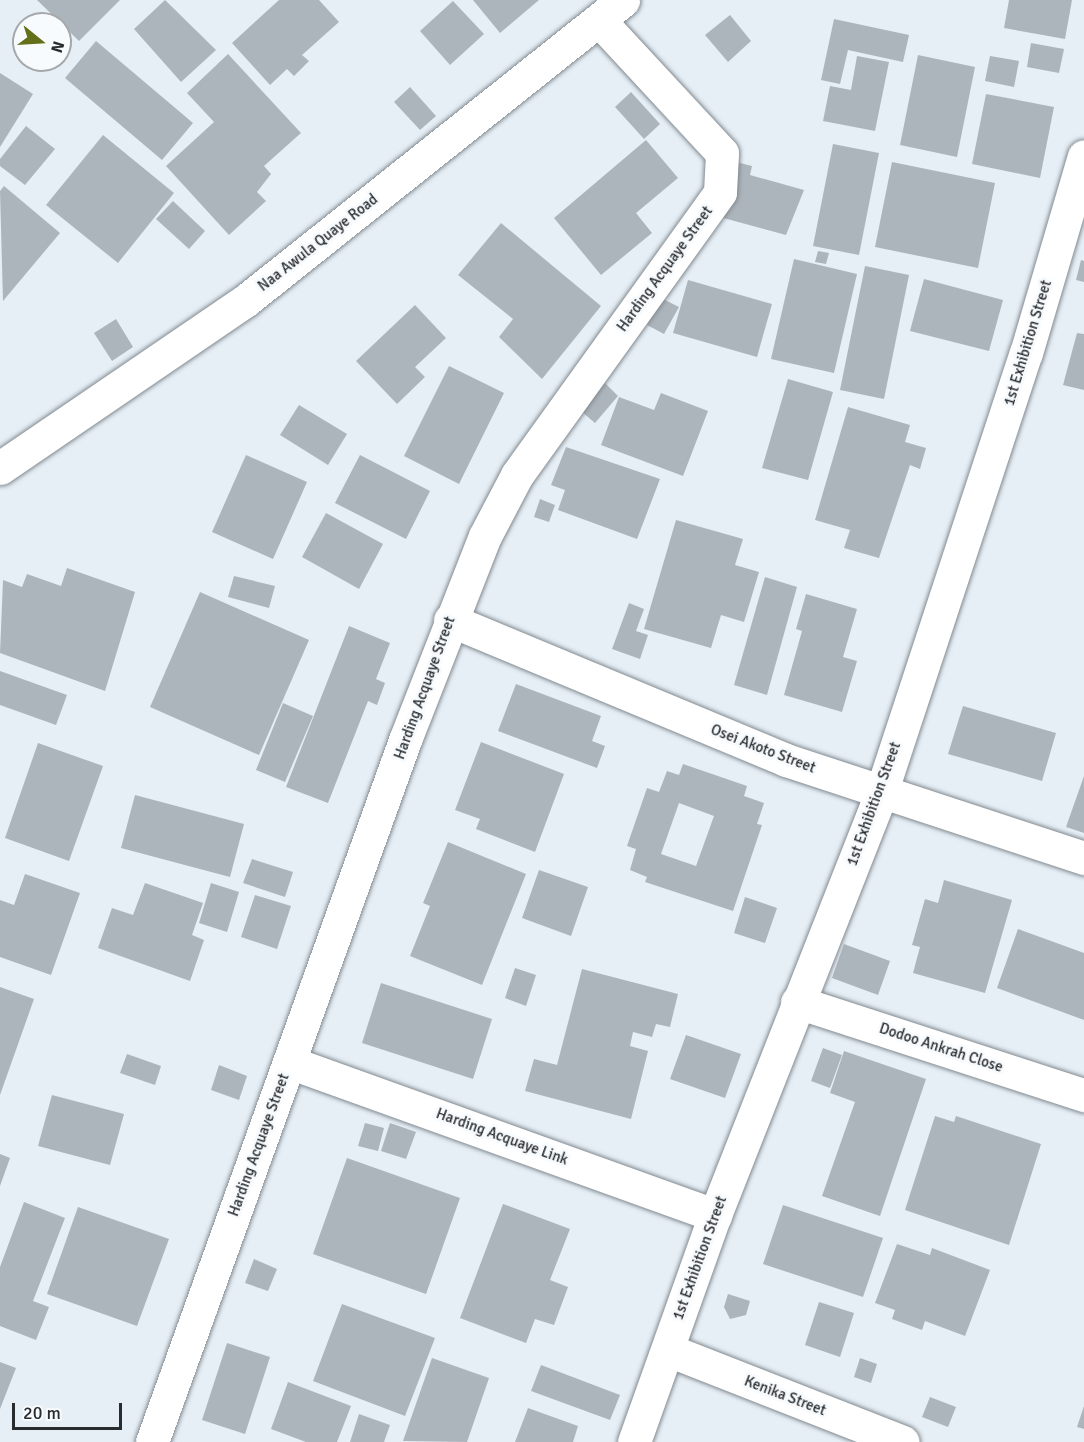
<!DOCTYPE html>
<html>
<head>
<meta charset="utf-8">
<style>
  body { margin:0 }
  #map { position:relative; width:1084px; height:1442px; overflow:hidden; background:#e6eff6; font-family:Signika,sans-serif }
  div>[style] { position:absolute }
  .building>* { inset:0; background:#adb5bc }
  .roads { filter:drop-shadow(0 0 2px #828a90) drop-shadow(0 0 2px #828a90) }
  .minor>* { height:33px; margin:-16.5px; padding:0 16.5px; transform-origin:16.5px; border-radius:16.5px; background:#fff }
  span { translate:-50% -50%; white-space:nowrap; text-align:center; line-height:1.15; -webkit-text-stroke:6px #f8fbfe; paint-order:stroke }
  .street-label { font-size:15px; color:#292c2f }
  .north { position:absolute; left:12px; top:12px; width:60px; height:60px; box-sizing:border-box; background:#f8fbfe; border:2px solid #a5a8ab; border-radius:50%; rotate:108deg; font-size:16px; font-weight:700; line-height:24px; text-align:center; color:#292c2f }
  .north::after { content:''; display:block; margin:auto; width:21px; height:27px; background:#636f19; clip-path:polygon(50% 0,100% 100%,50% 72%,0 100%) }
  .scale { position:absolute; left:12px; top:1403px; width:110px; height:27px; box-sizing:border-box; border:3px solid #292c2f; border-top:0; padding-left:8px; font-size:18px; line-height:21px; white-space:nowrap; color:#292c2f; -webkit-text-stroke:4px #f8fbfe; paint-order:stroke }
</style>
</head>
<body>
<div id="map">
  <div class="building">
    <div style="clip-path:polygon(37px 0,120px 0,79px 41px)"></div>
    <div style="clip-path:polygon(165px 0,216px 50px,181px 82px,134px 29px)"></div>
    <div style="clip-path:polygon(279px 0,319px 0,339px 22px,302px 55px,309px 61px,294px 76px,287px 69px,270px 85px,232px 43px)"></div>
    <div style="clip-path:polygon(473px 0,539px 0,500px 33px)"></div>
    <div style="clip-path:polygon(1009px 0,1072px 0,1065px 39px,1004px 28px)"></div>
    <div style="clip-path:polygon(453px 1px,484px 34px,450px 65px,420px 31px)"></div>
    <div style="clip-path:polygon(730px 15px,751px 41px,728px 62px,705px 35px)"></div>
    <div style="clip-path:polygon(834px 19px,909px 35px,903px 62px,848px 50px,840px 84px,821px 80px)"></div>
    <div style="clip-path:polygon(96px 41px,193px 123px,162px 160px,65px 78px)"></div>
    <div style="clip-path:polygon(1031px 43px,1064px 49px,1059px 73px,1027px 67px)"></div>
    <div style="clip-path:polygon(228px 54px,301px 133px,264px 166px,271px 174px,257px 192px,266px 201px,229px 235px,166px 166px,214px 122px,187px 93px)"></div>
    <div style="clip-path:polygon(918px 55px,975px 67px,957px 157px,900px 145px)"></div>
    <div style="clip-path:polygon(857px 56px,889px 62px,875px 131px,823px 121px,830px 86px,851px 90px)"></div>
    <div style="clip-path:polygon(990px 56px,1019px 61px,1014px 87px,985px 81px)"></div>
    <div style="clip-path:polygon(0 73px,33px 94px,0 147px)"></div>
    <div style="clip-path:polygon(410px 87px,436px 116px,420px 130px,394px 102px)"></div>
    <div style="clip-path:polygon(631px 92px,660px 124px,644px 139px,615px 107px)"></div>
    <div style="clip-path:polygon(986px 94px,1054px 107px,1040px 178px,972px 164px)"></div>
    <div style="clip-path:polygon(26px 126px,55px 149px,25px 185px,0 166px,0 159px)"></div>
    <div style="clip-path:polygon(103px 135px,174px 193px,118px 263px,46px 205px)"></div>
    <div style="clip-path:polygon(646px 140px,678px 178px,636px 213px,652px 233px,601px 275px,554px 218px)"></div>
    <div style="clip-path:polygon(833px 144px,879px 153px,859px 255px,813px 246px)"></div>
    <div style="clip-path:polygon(732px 161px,752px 166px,750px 175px,804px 190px,786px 235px,716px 216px)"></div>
    <div style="clip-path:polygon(892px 162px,995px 183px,978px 268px,875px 247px)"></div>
    <div style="clip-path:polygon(4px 186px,60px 233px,3px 301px,0 191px)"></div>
    <div style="clip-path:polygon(173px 201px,205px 231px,189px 249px,156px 219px)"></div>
    <div style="clip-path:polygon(501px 223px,601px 306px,542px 379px,499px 337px,513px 319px,458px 275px)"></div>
    <div style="clip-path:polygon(818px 251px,829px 253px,826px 264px,815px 262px)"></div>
    <div style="clip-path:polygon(794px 259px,857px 274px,834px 373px,771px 359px)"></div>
    <div style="clip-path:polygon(1081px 260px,1084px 261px,1084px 282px,1076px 280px)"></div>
    <div style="clip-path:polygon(865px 266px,909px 275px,884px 399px,840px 390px)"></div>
    <div style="clip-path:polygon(924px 279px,1003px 300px,989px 351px,910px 331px)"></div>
    <div style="clip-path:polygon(688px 280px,772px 304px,757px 357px,673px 333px)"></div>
    <div style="clip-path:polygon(661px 298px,679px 307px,664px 334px,647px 325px)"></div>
    <div style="clip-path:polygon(415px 305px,446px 338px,415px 367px,425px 377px,397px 404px,356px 361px)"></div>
    <div style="clip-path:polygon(116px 319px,133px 347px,112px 361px,94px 333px)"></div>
    <div style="clip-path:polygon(1077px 333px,1084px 334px,1084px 390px,1063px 385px)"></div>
    <div style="clip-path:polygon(449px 366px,504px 393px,459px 484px,404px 456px)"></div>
    <div style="clip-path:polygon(788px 379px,833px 392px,808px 480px,762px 468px)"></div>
    <div style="clip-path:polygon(605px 383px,618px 396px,595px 423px,581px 411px)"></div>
    <div style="clip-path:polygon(661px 393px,708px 411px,683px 476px,601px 445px,619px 397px,654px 410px)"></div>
    <div style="clip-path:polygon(299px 405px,347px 434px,328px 465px,280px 435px)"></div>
    <div style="clip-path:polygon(848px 407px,910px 425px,905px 442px,926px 448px,920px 469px,910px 465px,879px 558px,844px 548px,850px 530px,815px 520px)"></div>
    <div style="clip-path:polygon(566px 447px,660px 479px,637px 539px,558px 510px,565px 490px,551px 485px)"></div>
    <div style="clip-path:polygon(246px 455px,307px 482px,273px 559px,212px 532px)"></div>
    <div style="clip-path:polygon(360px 455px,430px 491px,406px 539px,335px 503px)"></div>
    <div style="clip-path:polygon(540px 499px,555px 505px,549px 522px,534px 517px)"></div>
    <div style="clip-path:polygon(326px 513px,383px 544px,359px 589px,302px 557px)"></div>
    <div style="clip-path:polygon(676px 520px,743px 539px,735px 565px,759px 572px,744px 622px,721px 615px,711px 648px,644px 629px)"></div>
    <div style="clip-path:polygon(67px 568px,135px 592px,105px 691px,0 653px,3px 580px,22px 587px,27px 574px,61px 586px)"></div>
    <div style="clip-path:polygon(234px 576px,275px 586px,269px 608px,228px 597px)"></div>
    <div style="clip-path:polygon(765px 577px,797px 587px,767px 695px,734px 685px)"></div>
    <div style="clip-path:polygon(200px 592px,309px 640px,259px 755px,150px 707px)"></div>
    <div style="clip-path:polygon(806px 594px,857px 609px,843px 657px,857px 661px,842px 712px,784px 695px,802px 631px,796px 629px)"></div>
    <div style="clip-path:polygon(629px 603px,644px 609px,636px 631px,648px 635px,640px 659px,612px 649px)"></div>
    <div style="clip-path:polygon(349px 626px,390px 643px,376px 679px,385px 683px,377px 705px,368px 701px,328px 803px,286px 787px)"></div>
    <div style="clip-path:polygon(0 671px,67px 695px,56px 725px,0 705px)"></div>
    <div style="clip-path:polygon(516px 684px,601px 716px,592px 741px,605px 746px,597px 768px,498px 731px)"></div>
    <div style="clip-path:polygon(283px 703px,313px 716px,285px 782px,256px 770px)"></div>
    <div style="clip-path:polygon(963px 706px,1056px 733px,1042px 781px,948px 754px)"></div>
    <div style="clip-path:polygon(481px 742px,564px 774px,535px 852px,476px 829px,480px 819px,455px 810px)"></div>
    <div style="clip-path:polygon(38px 743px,103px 766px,69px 861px,5px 838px)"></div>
    <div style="clip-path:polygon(evenodd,683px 764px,747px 786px,744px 796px,764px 803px,757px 824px,762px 825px,733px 911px,645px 882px,647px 877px,630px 870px,636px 849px,627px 846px,647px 788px,659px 792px,667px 771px,679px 775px,683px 764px,679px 803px,714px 816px,696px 866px,661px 854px,679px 803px)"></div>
    <div style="clip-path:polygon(1084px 776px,1084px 833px,1066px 827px)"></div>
    <div style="clip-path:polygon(135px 795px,244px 824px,230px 877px,121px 848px)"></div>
    <div style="clip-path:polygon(448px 842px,526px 874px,482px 985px,410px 956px,430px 906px,423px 903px)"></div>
    <div style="clip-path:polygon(252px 859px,293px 872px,285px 897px,243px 883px)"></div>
    <div style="clip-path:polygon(539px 870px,588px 887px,571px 936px,522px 918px)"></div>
    <div style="clip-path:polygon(25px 874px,80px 893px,51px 975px,0 957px,0 900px,14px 905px)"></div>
    <div style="clip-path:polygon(944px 880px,1012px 900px,985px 993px,913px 973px,920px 947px,912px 945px,925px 899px,938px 903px)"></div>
    <div style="clip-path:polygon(145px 883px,203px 903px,192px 935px,204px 940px,190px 981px,98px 948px,112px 908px,133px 915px)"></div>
    <div style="clip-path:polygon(211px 883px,239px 892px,227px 932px,199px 923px)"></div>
    <div style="clip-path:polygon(255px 895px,291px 906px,277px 949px,241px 937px)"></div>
    <div style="clip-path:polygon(745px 897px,777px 908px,765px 943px,734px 933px)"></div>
    <div style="clip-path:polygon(1018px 929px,1084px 953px,1084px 1020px,997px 988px)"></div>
    <div style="clip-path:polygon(844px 944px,890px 961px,878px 995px,832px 978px)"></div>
    <div style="clip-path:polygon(515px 968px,536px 975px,526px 1006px,505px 998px)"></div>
    <div style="clip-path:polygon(582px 969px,678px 994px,670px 1027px,656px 1024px,652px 1037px,633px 1032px,630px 1046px,648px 1051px,631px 1119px,525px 1091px,534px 1059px,557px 1065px)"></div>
    <div style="clip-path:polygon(381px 983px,492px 1019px,473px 1079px,362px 1043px)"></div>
    <div style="clip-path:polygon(0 987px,34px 999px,0 1095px)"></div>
    <div style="clip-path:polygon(686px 1035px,741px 1054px,725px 1098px,670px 1079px)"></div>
    <div style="clip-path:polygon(823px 1048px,842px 1055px,830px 1088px,811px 1081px)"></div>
    <div style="clip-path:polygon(844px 1051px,926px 1079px,880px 1216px,822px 1196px,855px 1102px,830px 1093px)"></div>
    <div style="clip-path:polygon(127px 1054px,161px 1066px,155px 1085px,120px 1073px)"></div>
    <div style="clip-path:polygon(219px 1065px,247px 1076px,239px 1100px,211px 1090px)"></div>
    <div style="clip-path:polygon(52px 1095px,124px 1114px,110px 1165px,38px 1146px)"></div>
    <div style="clip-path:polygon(935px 1116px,954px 1122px,956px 1116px,1041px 1144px,1009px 1245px,905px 1210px)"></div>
    <div style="clip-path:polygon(365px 1123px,384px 1128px,378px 1151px,358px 1146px)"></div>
    <div style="clip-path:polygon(390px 1123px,416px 1132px,406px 1159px,381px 1151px)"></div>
    <div style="clip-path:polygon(0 1154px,10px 1158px,0 1186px)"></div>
    <div style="clip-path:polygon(347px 1158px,460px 1198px,426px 1294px,313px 1254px)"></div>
    <div style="clip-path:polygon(24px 1202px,65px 1218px,33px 1301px,49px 1307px,36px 1340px,0 1326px,0 1267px)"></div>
    <div style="clip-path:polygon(503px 1204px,570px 1229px,550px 1280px,568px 1287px,554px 1325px,535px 1319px,526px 1343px,460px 1318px)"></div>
    <div style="clip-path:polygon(783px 1205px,883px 1238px,863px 1297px,763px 1264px)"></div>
    <div style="clip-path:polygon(78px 1207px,169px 1239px,137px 1326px,47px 1294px)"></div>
    <div style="clip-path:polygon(897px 1244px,930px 1255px,932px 1248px,990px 1270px,965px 1336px,925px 1321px,922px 1330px,892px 1319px,895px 1310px,875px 1303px)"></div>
    <div style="clip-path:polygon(254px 1259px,277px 1269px,268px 1291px,245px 1283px)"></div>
    <div style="clip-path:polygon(728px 1294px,750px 1301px,746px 1315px,730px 1319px,724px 1307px)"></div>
    <div style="clip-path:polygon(819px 1302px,854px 1313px,840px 1357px,805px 1345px)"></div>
    <div style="clip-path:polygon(342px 1304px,435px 1338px,405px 1416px,313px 1381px)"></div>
    <div style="clip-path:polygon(227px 1343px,270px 1357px,245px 1434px,202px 1420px)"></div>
    <div style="clip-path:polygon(432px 1358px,489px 1378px,467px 1442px,403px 1441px)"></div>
    <div style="clip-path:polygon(860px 1358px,877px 1364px,871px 1383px,854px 1377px)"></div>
    <div style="clip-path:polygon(0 1362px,16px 1368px,0 1409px)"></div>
    <div style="clip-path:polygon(541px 1365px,620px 1395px,610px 1420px,531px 1391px)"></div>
    <div style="clip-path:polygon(288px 1382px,351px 1406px,337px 1442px,306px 1442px,271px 1429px)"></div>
    <div style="clip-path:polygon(930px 1397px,956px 1407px,948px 1427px,922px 1417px)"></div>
    <div style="clip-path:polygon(1084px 1406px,1084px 1429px,1077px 1427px)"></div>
    <div style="clip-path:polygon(528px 1408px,578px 1426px,573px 1442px,515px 1442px)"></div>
    <div style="clip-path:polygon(359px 1414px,390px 1425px,384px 1442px,350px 1442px)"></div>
  </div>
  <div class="roads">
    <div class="minor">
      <div style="left:0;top:468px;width:297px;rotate:-34.3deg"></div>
      <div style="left:245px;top:301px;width:483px;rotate:-38.5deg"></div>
      <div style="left:450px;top:620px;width:364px;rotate:22.6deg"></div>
      <div style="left:786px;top:760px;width:314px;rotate:18.2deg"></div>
      <div style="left:797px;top:1002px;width:302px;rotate:18deg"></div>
      <div style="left:289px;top:1062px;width:453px;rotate:19.8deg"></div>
      <div style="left:668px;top:1350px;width:252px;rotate:21.4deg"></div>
      <div style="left:152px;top:1442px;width:746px;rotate:-70.18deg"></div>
      <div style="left:405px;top:740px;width:219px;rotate:-68.6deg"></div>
      <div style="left:485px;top:536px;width:69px;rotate:-62.3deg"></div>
      <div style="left:517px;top:475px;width:348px;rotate:-54.3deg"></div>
      <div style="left:720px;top:192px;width:39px;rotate:-87deg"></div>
      <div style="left:722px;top:153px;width:181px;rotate:-132.8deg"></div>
      <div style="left:634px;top:1442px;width:241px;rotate:-70.4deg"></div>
      <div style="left:715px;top:1215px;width:453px;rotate:-68.5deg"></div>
      <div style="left:881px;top:793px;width:463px;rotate:-71.8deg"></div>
      <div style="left:1026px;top:353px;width:205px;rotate:-73.6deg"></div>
    </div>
  </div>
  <div class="street-label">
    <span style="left:318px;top:243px;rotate:-38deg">Naa Awula Quaye Road</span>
    <span style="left:665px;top:269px;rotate:-54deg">Harding Acquaye Street</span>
    <span style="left:1028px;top:343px;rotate:-73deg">1st Exhibition Street</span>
    <span style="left:425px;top:688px;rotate:-70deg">Harding Acquaye Street</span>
    <span style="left:763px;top:749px;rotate:21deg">Osei Akoto Street</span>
    <span style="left:874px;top:804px;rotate:-70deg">1st Exhibition Street</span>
    <span style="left:941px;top:1048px;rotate:18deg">Dodoo Ankrah Close</span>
    <span style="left:502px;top:1137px;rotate:20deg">Harding Acquaye Link</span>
    <span style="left:259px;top:1145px;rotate:-70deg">Harding Acquaye Street</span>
    <span style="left:700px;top:1258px;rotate:-70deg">1st Exhibition Street</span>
    <span style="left:785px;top:1396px;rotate:21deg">Kenika Street</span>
  </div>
  <div class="north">N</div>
  <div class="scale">20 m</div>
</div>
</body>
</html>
